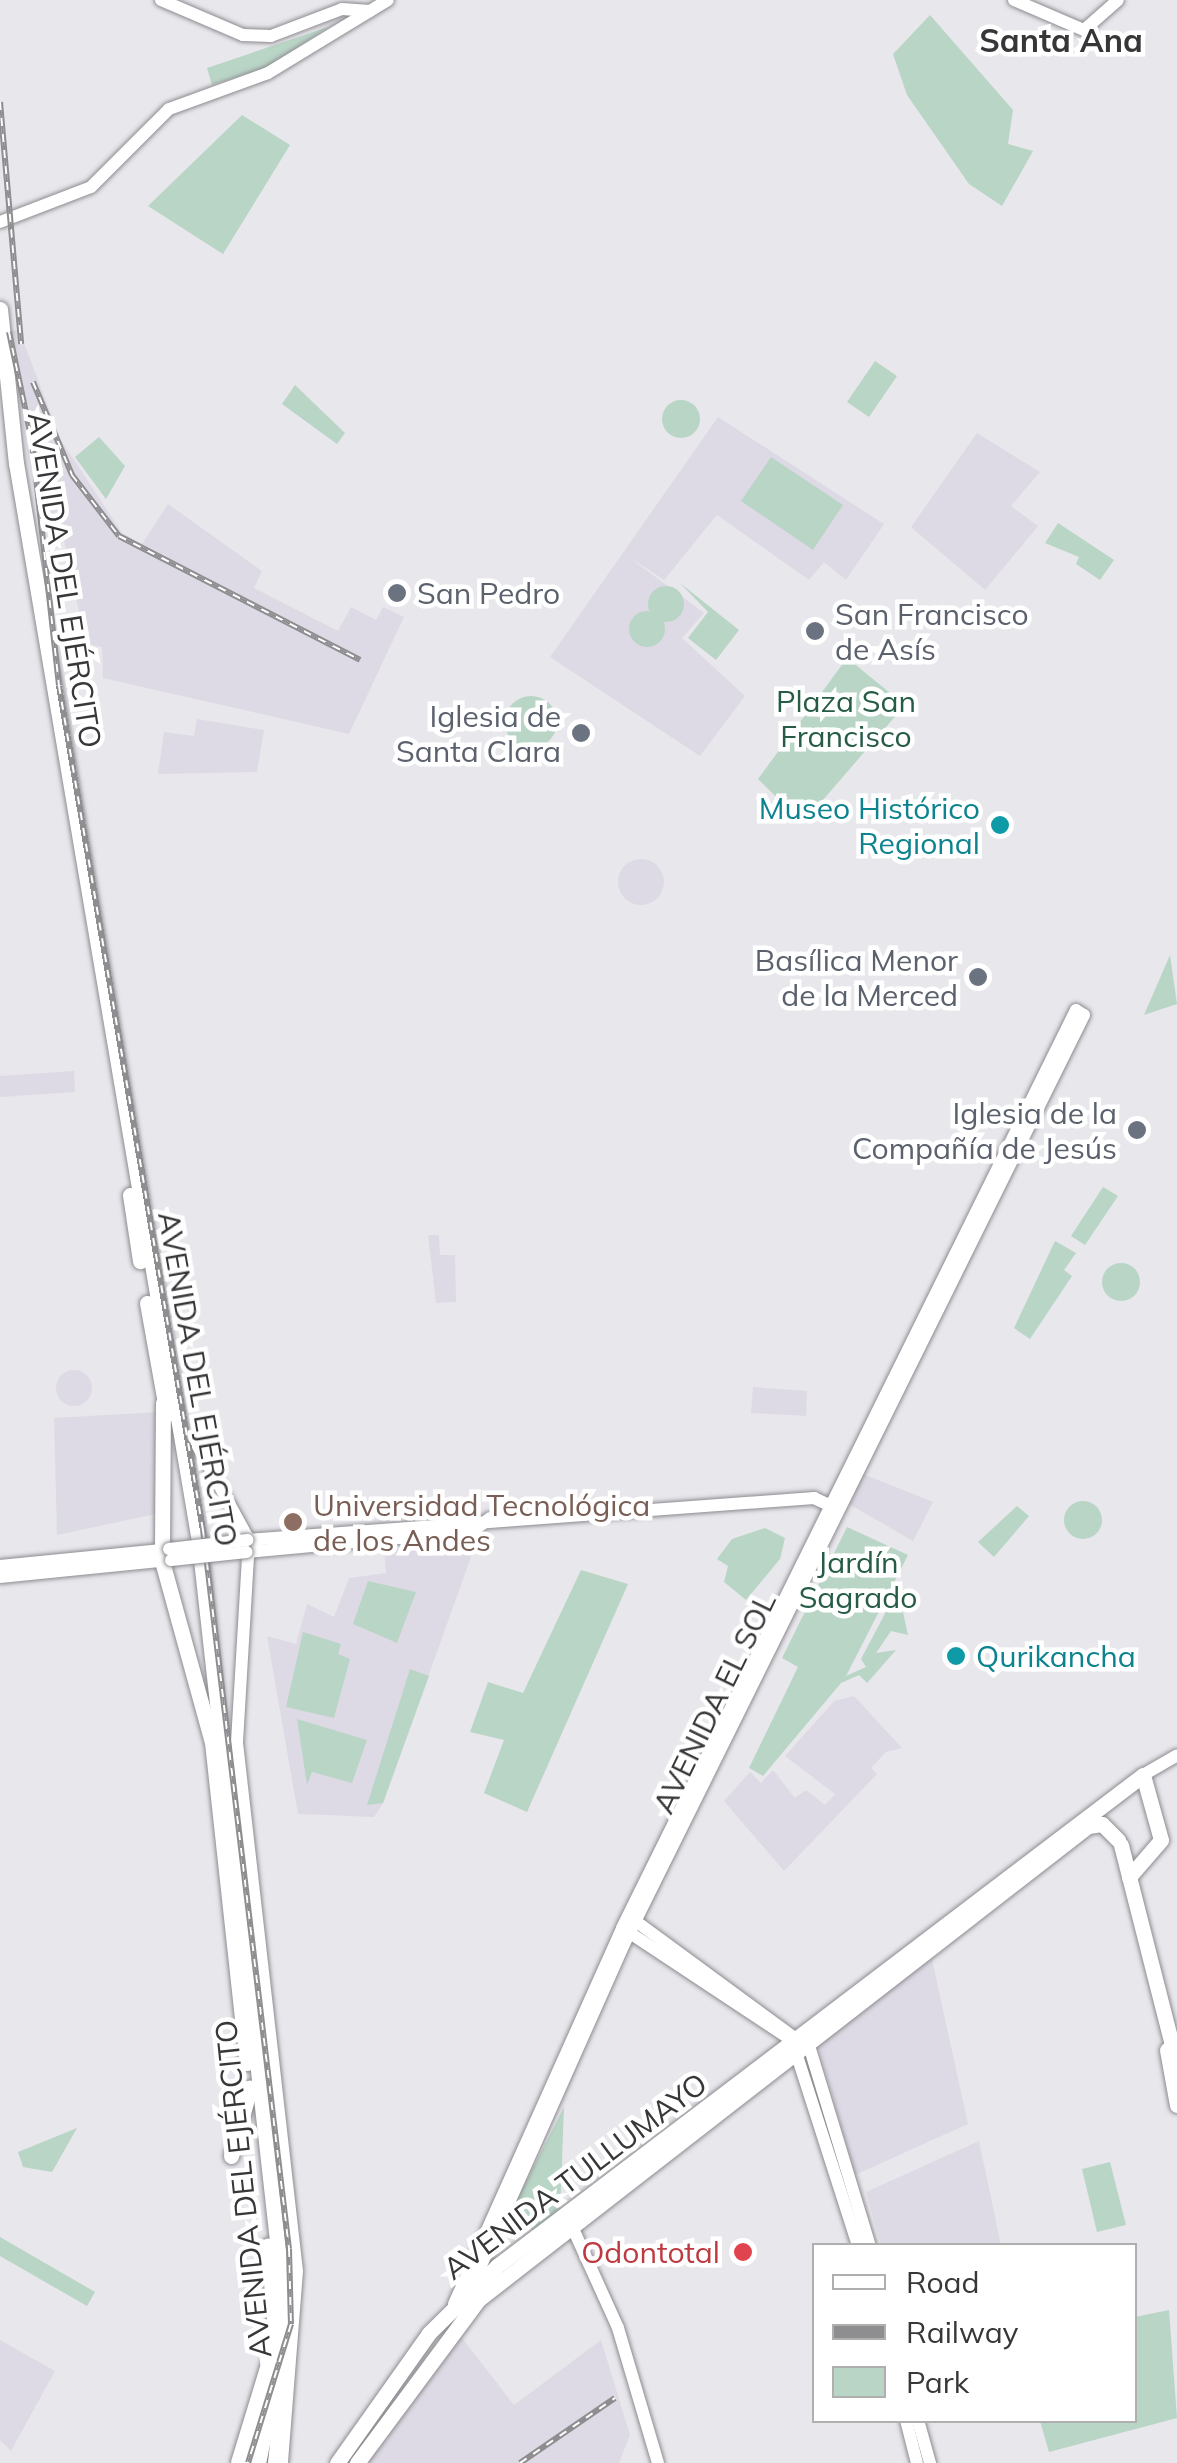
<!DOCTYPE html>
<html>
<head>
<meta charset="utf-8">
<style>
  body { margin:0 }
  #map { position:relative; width:1177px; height:2463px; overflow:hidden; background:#e8e7ec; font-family:Mulish,sans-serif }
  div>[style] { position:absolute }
  .built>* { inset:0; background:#dedae5 }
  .round { border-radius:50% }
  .green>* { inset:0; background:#b9d5c6 }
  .roads { filter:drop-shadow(0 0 2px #8d8b90) drop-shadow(0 0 2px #8d8b90) }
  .secondary>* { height:12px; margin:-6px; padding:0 6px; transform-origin:6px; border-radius:6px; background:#fff }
  .primary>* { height:15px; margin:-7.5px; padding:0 7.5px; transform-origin:7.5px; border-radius:7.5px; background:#fff }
  .highway>* { height:18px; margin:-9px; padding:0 9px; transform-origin:9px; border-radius:9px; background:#fff }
  .rail>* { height:6px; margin-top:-3px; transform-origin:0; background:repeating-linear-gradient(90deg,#fff 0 8px,#8e8e91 0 16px); box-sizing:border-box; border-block:2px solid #8e8e91 }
  .bridges { filter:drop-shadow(0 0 2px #8d8b90) drop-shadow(0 0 2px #8d8b90) }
  .secondary-bridge>* { height:12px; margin:-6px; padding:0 6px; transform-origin:6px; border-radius:6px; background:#fff }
  .dots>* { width:28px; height:28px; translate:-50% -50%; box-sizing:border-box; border:5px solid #fff; border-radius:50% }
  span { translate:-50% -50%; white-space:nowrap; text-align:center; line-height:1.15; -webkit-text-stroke:9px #fff; paint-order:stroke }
  .street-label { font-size:30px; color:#373739 }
  .worship-label { font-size:30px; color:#5b616d }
  .left { translate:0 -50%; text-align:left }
  .right { translate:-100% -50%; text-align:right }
  .park-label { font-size:30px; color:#265c45 }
  .culture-label { font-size:30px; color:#0d838f }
  .education-label { font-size:30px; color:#785e54 }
  .health-label { font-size:30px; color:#be3a42 }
  .neighbourhood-label { font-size:32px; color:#363538; font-weight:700 }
  .legend { position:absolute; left:812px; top:2243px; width:325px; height:180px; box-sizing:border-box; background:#fff; border:2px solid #afafb0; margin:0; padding:12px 18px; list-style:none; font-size:30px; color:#373739 }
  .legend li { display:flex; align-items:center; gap:20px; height:50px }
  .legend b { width:50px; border:2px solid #afafb0 }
</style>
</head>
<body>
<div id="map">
  <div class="built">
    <div style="clip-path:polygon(7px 330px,19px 330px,61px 440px,122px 533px,142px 544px,168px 504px,262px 571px,254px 588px,338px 631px,351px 607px,376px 620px,383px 607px,404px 617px,349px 734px,103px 678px,102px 647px,86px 644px,63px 536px,41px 537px)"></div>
    <div style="clip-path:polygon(718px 417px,884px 524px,846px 580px,824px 562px,809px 580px,717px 515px,664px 580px,626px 555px,704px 613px,682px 638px,745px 696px,700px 756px,550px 657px)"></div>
    <div style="clip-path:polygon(977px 433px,1040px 472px,1011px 506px,1038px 526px,985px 590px,911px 527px)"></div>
    <div style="clip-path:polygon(197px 719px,264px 730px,257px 772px,158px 774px,164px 732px,194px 736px)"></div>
    <div class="round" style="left:618px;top:859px;width:46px;height:46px"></div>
    <div style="clip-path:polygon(74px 1071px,75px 1092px,0 1097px,0 1076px)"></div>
    <div style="clip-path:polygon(439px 1235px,440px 1255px,455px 1255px,456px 1302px,436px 1303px,428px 1235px)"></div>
    <div class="round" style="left:56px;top:1370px;width:36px;height:36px"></div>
    <div style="clip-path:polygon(753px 1387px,807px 1391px,806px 1416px,751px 1413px)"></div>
    <div style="clip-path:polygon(159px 1412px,156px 1514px,57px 1535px,54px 1418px)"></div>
    <div style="clip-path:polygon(863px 1474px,933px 1502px,913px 1541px,849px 1504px)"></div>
    <div style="clip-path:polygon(476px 1543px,383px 1803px,374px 1817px,298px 1814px,267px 1636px,296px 1644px,307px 1604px,334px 1617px,349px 1578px,386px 1573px,384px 1550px)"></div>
    <div style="clip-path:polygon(854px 1696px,902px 1748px,886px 1752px,871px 1768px,877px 1774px,784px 1871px,724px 1801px,750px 1772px,761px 1783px,773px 1770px,795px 1798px,806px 1790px,825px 1805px,835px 1794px,785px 1756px,834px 1701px)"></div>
    <div style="clip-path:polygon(931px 1955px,968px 2124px,855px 2175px,818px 2045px)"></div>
    <div style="clip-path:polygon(979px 2141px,1001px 2245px,881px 2245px,866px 2192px)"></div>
    <div style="clip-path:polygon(458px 2333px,514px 2405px,601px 2340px,630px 2435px,619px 2463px,362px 2463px)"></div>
    <div style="clip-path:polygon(0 2340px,55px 2371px,11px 2451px,0 2440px)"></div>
  </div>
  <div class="green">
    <div style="clip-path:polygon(930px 15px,1013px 110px,1008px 144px,1033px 151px,1002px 206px,969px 184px,907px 95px,893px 54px)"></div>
    <div style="clip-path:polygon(328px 27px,269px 67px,212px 85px,207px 68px)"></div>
    <div style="clip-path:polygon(242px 115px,290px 145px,223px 254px,148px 206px)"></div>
    <div style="clip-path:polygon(875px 361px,897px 376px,869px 417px,847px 402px)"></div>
    <div style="clip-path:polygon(295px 385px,345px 433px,337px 444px,282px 404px)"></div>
    <div class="round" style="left:662px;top:400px;width:38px;height:38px"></div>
    <div style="clip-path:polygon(99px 437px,125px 466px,106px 499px,75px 457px)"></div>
    <div style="clip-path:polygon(771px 457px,843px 505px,813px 550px,741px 501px)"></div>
    <div style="clip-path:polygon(1058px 523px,1114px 560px,1100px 580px,1076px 564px,1079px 557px,1045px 543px)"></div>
    <div style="clip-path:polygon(680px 583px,739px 630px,716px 660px,688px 638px,708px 612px)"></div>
    <div class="round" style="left:648px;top:586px;width:36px;height:36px"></div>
    <div class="round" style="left:629px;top:611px;width:36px;height:36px"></div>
    <div style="clip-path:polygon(847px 658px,905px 705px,803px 823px,758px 779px)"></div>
    <div class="round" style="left:505px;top:696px;width:52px;height:52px"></div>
    <div style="clip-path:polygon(1170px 955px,1177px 1004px,1144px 1015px)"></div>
    <div style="clip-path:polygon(1103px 1187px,1118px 1196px,1085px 1245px,1071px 1236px)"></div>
    <div style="clip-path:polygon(1055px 1241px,1076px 1253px,1064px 1270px,1072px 1276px,1030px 1339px,1014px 1328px)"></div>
    <div class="round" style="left:1102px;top:1263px;width:38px;height:38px"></div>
    <div class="round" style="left:1064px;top:1501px;width:38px;height:38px"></div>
    <div style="clip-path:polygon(1017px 1506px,1029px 1516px,994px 1557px,978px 1542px)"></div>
    <div style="clip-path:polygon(847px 1527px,908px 1555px,846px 1676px,866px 1667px,861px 1659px,898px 1589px,908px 1635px,891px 1631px,876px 1653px,896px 1650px,867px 1683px,859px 1675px,841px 1683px,763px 1776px,749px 1768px,798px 1667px,782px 1658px)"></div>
    <div style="clip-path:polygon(765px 1528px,785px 1538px,780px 1559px,746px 1600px,724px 1582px,728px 1566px,717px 1559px,732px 1539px)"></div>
    <div style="clip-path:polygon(581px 1570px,628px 1584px,527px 1812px,484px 1793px,504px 1740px,470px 1732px,488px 1682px,523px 1693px)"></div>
    <div style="clip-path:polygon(368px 1581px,416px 1592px,397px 1643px,353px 1624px)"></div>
    <div style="clip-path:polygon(303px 1632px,341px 1644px,338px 1654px,350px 1659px,334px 1718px,286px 1707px)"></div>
    <div style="clip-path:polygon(410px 1669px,429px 1676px,383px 1803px,367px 1805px)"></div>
    <div style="clip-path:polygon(297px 1719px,367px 1740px,352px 1783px,312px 1772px,307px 1785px)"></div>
    <div style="clip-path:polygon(564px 2107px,560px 2215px,537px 2233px,510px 2213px)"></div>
    <div style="clip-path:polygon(77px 2128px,52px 2172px,23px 2167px,18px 2152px)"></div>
    <div style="clip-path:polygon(1110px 2162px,1126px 2225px,1097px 2232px,1082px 2169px)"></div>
    <div style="clip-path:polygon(0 2237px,95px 2292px,87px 2306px,0 2256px)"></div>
    <div style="clip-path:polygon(1169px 2310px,1177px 2418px,1049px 2452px,1040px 2421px,1134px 2420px,1135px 2317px)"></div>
  </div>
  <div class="roads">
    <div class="secondary">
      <div style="left:161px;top:0;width:89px;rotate:23.1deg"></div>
      <div style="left:243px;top:35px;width:28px;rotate:2deg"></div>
      <div style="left:271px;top:36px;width:76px;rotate:-20.8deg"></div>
      <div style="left:342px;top:9px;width:28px;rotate:4deg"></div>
      <div style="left:1014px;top:0;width:76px;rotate:23.2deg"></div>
      <div style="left:1084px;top:30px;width:45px;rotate:-41.4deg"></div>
      <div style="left:0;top:222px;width:97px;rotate:-21deg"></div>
      <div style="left:91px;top:187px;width:110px;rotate:-45deg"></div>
      <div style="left:169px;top:109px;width:105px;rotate:-20deg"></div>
      <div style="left:268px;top:73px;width:140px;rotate:-31.3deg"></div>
      <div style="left:195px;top:1441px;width:113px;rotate:61.4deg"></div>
      <div style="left:249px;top:1540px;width:203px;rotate:93.4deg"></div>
      <div style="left:237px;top:1743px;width:531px;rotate:83.52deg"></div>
      <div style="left:297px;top:2271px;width:193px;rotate:94.5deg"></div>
      <div style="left:247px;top:1540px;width:569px;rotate:-4.24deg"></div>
      <div style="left:814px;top:1498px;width:23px;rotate:25deg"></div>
      <div style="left:247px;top:1552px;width:227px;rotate:-5.3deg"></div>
      <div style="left:473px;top:1531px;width:21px;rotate:-37deg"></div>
      <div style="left:0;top:1566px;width:170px;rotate:-5.7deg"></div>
      <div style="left:0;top:1577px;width:170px;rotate:-5.7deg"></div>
      <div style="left:1143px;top:1775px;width:39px;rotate:-30deg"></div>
      <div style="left:630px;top:1917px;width:223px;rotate:36.3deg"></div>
      <div style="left:810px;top:2049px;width:206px;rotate:73.1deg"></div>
      <div style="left:624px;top:1929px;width:201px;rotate:33.5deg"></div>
      <div style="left:792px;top:2040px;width:216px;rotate:72.2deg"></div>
      <div style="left:570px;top:2222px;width:116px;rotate:65.6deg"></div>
      <div style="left:618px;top:2328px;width:141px;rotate:73.5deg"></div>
      <div style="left:454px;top:2304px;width:412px;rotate:-65.9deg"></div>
      <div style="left:622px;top:1928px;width:1024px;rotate:-63.69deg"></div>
      <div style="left:1076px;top:1010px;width:9px;rotate:32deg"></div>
      <div style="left:1084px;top:1015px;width:1034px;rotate:116.34deg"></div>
      <div style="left:625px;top:1942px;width:379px;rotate:114deg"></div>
      <div style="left:906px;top:2420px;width:44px;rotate:75.7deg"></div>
      <div style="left:918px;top:2420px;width:45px;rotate:74.4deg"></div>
    </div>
    <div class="primary">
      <div style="left:0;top:309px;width:155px;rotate:84.1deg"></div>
      <div style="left:16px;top:463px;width:1094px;rotate:80.37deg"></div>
      <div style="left:199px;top:1542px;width:802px;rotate:83.63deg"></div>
      <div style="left:288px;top:2339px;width:125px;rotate:96deg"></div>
      <div style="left:130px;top:1195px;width:67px;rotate:81.4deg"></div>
      <div style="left:147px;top:1303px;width:113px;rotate:79.8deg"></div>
      <div style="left:163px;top:1403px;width:158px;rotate:90.4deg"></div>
      <div style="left:162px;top:1561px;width:189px;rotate:74.6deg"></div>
      <div style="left:211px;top:1733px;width:332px;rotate:83.8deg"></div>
      <div style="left:1121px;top:1845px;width:226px;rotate:75.7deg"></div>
      <div style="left:1167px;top:2050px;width:56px;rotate:79.7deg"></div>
      <div style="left:231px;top:2156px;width:71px;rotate:-74.4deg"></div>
      <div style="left:258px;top:2463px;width:100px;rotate:-78.5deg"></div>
      <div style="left:278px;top:2365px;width:120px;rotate:-94.8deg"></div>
      <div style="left:337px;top:2463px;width:159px;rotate:-54.7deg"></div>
      <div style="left:429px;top:2333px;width:95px;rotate:-44.6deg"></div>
      <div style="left:497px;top:2266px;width:811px;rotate:-37.24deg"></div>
      <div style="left:1143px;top:1775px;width:67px;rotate:74.5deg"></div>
      <div style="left:1161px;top:1840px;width:49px;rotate:130.9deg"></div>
      <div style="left:357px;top:2463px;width:204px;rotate:-53.4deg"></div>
      <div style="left:479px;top:2299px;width:771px;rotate:-37.84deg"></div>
      <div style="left:1088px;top:1826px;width:14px;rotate:-8deg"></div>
      <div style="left:1102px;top:1824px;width:23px;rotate:45deg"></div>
    </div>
    <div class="highway">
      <div style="left:240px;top:2463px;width:130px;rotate:-73deg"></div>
    </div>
  </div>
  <div class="rail">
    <div style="left:0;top:102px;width:243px;rotate:85deg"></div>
    <div style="left:9px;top:332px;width:111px;rotate:78.1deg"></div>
    <div style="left:32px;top:441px;width:246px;rotate:83.7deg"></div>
    <div style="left:59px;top:686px;width:856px;rotate:80.32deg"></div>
    <div style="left:203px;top:1530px;width:724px;rotate:83.18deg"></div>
    <div style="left:289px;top:2249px;width:75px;rotate:88.5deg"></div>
    <div style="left:291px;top:2324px;width:145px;rotate:107.2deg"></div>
    <div style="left:33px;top:382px;width:101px;rotate:67.2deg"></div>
    <div style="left:72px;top:475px;width:77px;rotate:52.4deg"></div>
    <div style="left:119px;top:536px;width:271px;rotate:27.2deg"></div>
    <div style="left:520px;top:2463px;width:115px;rotate:-34.4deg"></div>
  </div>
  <div class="bridges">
    <div class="secondary-bridge">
      <div style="left:169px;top:1549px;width:79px;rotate:-6.6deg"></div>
      <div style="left:171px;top:1560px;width:76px;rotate:-6deg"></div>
    </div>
  </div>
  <div class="dots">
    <div style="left:397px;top:593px;background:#6b7280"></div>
    <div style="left:815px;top:631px;background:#6b7280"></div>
    <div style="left:581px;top:733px;background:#6b7280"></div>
    <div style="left:1000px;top:825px;background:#0f9aa8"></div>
    <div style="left:978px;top:977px;background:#6b7280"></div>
    <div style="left:1137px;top:1130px;background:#6b7280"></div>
    <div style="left:293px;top:1522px;background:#8d6e63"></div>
    <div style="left:956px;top:1656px;background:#0f9aa8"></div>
    <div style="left:743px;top:2252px;background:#e0444e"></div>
  </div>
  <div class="street-label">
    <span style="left:65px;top:580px;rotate:81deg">AVENIDA DEL EJÉRCITO</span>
    <span style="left:198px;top:1379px;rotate:80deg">AVENIDA DEL EJÉRCITO</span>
    <span style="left:714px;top:1703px;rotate:-64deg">AVENIDA EL SOL</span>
    <span style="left:575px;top:2176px;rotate:-37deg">AVENIDA TULLUMAYO</span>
    <span style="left:243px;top:2189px;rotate:-96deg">AVENIDA DEL EJÉRCITO</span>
  </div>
  <div class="worship-label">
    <span class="left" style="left:417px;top:593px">San Pedro</span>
    <span class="left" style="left:835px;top:631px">San Francisco<br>de Asís</span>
    <span class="right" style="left:561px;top:733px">Iglesia de<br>Santa Clara</span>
    <span class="right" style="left:958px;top:977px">Basílica Menor<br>de la Merced</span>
    <span class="right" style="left:1117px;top:1130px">Iglesia de la<br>Compañía de Jesús</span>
  </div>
  <div class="park-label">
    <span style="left:846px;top:718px">Plaza San<br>Francisco</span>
    <span style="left:858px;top:1579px">Jardín<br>Sagrado</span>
  </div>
  <div class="culture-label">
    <span class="right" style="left:980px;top:825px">Museo Histórico<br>Regional</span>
    <span class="left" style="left:976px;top:1656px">Qurikancha</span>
  </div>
  <div class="education-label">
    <span class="left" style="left:313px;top:1522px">Universidad Tecnológica<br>de los Andes</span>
  </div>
  <div class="health-label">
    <span class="right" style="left:720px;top:2252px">Odontotal</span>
  </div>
  <div class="neighbourhood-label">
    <span style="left:1061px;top:40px">Santa Ana</span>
  </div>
  <ul class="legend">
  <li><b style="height:12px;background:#fff"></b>Road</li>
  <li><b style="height:12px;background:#8e8e91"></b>Railway</li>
  <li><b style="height:28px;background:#b9d5c6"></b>Park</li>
  </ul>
</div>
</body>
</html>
